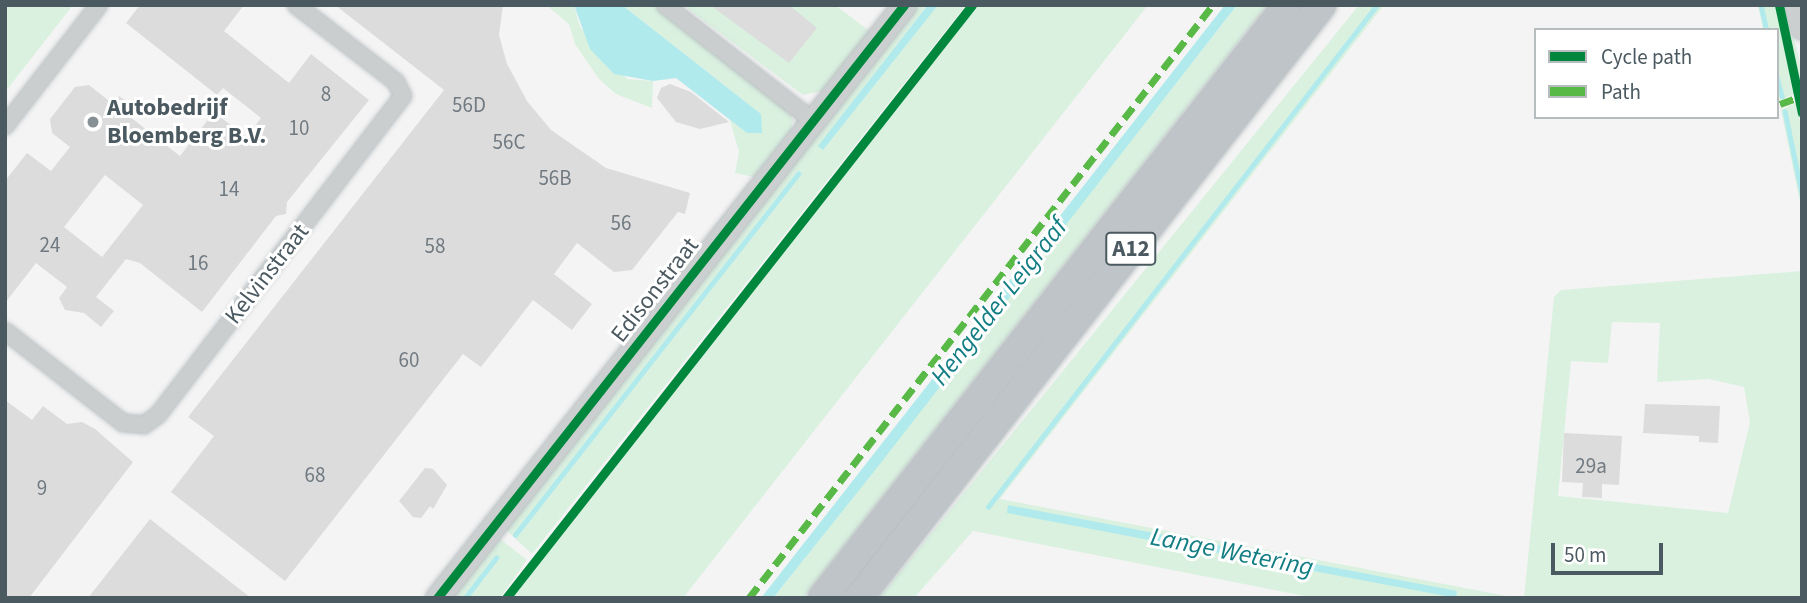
<!DOCTYPE html>
<html>
<head>
<meta charset="utf-8">
<style>
  body { margin:0 }
  #map { position:relative; width:1807px; height:603px; overflow:hidden; background:#f4f4f4; font-family:"Source Sans 3",sans-serif }
  div>[style] { position:absolute }
  .green>* { inset:0; background:#daf1e0 }
  .water>* { inset:0; background:#b1eaec }
  .stream>* { height:4.5px; margin:-2.25px; padding:0 2.25px; transform-origin:2.25px; border-radius:2.25px; background:#b1eaec }
  .building>* { inset:0; background:#dcdcdd }
  .roads { filter:drop-shadow(0 0 2px #b9bfc2) drop-shadow(0 0 2px #b9bfc2) }
  .street>* { height:16px; margin:-8px; padding:0 8px; transform-origin:8px; border-radius:8px; background:#cbcecf }
  .secondary>* { height:23px; margin:-11.5px; padding:0 11.5px; transform-origin:11.5px; border-radius:11.5px; background:#cccfd0 }
  .highway>* { height:28px; margin:-14px; padding:0 14px; transform-origin:14px; border-radius:14px; background:#bec4c7 }
  .quiet>* { height:7px; margin-top:-3.5px; transform-origin:0; background:repeating-linear-gradient(90deg,#58b947 0 14px,transparent 0 21px) }
  .cycleway>* { height:9px; margin:-4.5px; padding:0 4.5px; transform-origin:4.5px; border-radius:4.5px; background:#00873e }
  .dots>* { width:19px; height:19px; translate:-50% -50%; box-sizing:border-box; border:4px solid #fff; border-radius:50% }
  span { translate:-50% -50%; white-space:nowrap; text-align:center; line-height:1.15; -webkit-text-stroke:6px #fff; paint-order:stroke }
  .number-label { font-size:21px; color:#707a80 }
  .number-label span { -webkit-text-stroke-width:0 }
  .shield-label span { padding:2px 5px; background:#fff; border:2px solid; border-radius:5px; -webkit-text-stroke-width:0 }
  .shield-label { font-size:23px; color:#4b5960; font-weight:700 }
  .poi-label { font-size:24px; color:#4b5960; font-weight:700 }
  .left { translate:0 -50%; text-align:left }
  .street-label { font-size:24px; color:#4b5960 }
  .water-label { font-size:26px; color:#127e84; font-style:italic }
  .frame { position:absolute; inset:0; border:7px solid #4b5960; pointer-events:none }
  .legend { position:absolute; left:1534px; top:28px; width:245px; height:91px; box-sizing:border-box; background:#fff; border:2px solid #b7bdbf; margin:0; padding:9px 12px; list-style:none; font-size:21px; color:#4b5960 }
  .legend li { display:flex; align-items:center; gap:14px; height:35px }
  .legend b { width:35px; border:2px solid #b7bdbf }
  .scale { position:absolute; left:1551px; top:543px; width:112px; height:32px; box-sizing:border-box; border:4px solid #4b5960; border-top:0; padding-left:9px; font-size:21px; line-height:24px; white-space:nowrap; color:#4b5960; -webkit-text-stroke:5px #fff; paint-order:stroke }
</style>
</head>
<body>
<div id="map">
  <div class="green">
    <div style="clip-path:polygon(5px 5px,73px 5px,5px 92px)"></div>
    <div style="clip-path:polygon(546px 5px,574px 5px,580px 27px,627px 79px,653px 81px,652px 108px,616px 94px,599px 79px,575px 44px,569px 24px)"></div>
    <div style="clip-path:polygon(622px 5px,652px 5px,786px 108px,793px 120px,791px 130px,754px 177px,735px 173px,739px 152px,730px 120px,747px 133px,761px 114px)"></div>
    <div style="clip-path:polygon(683px 5px,835px 5px,872px 33px,828px 90px,803px 95px)"></div>
    <div style="clip-path:polygon(914px 5px,966px 5px,532px 554px,504px 528px)"></div>
    <div style="clip-path:polygon(977px 5px,1148px 5px,683px 598px,512px 598px)"></div>
    <div style="clip-path:polygon(1237px 5px,1267px 5px,803px 598px,773px 598px)"></div>
    <div style="clip-path:polygon(1359px 5px,1384px 5px,1000px 499px,1517px 598px,1315px 598px,973px 531px,914px 598px,879px 598px)"></div>
    <div style="clip-path:polygon(1758px 5px,1776px 5px,1795px 94px,1779px 100px,1777px 30px,1763px 30px)"></div>
    <div style="clip-path:polygon(1782px 5px,1786px 5px,1802px 71px,1800px 92px)"></div>
    <div style="clip-path:polygon(1796px 103px,1802px 130px,1802px 212px,1781px 110px)"></div>
    <div style="clip-path:polygon(evenodd,1802px 271px,1802px 598px,1524px 598px,1554px 297px,1561px 290px,1802px 271px,1612px 322px,1660px 323px,1657px 382px,1709px 379px,1744px 387px,1750px 422px,1728px 513px,1558px 496px,1571px 361px,1608px 363px,1612px 322px)"></div>
    <div style="clip-path:polygon(499px 538px,527px 560px,500px 598px,450px 598px)"></div>
  </div>
  <div class="water">
    <div style="clip-path:polygon(574px 5px,622px 5px,761px 114px,762px 133px,747px 133px,676px 78px,653px 81px,614px 74px,590px 49px)"></div>
    <div style="clip-path:polygon(928px 5px,938px 5px,823px 150px,818px 146px)"></div>
    <div style="clip-path:polygon(1225px 5px,1237px 5px,876px 469px,773px 598px,761px 598px)"></div>
    <div style="clip-path:polygon(1008px 505px,1457px 591px,1456px 598px,1007px 513px)"></div>
  </div>
  <div class="stream">
    <div style="left:1761px;top:5px;width:26px;rotate:77deg"></div>
    <div style="left:1777px;top:77px;width:20px;rotate:75deg"></div>
    <div style="left:1785px;top:111px;width:85px;rotate:78.4deg"></div>
    <div style="left:988px;top:507px;width:635px;rotate:-52.23deg"></div>
    <div style="left:515px;top:535px;width:459px;rotate:-51.9deg"></div>
    <div style="left:465px;top:598px;width:51px;rotate:-52.2deg"></div>
  </div>
  <div class="building">
    <div style="clip-path:polygon(evenodd,140px 5px,244px 5px,224px 31px,289px 83px,311px 54px,369px 100px,287px 202px,286px 214px,276px 216px,202px 312px,140px 263px,126px 259px,96px 297px,114px 311px,101px 327px,84px 313px,65px 310px,59px 298px,67px 287px,36px 263px,5px 303px,5px 181px,27px 153px,51px 171px,70px 147px,52px 133px,50px 119px,75px 87px,89px 85px,113px 104px,119px 96px,136px 108px,129px 116px,180px 156px,214px 112px,246px 137px,261px 118px,223px 88px,217px 95px,126px 23px,140px 5px,105px 175px,143px 205px,102px 257px,64px 227px,105px 175px)"></div>
    <div style="clip-path:polygon(335px 5px,503px 5px,499px 35px,507px 64px,527px 101px,551px 130px,606px 168px,690px 193px,685px 214px,678px 212px,632px 270px,614px 272px,577px 243px,554px 274px,592px 304px,572px 330px,533px 300px,481px 367px,463px 354px,285px 581px,171px 492px,214px 436px,188px 417px,444px 90px)"></div>
    <div style="clip-path:polygon(710px 5px,789px 5px,817px 28px,789px 63px)"></div>
    <div style="clip-path:polygon(670px 84px,691px 92px,729px 122px,700px 129px,676px 122px,657px 98px,661px 88px)"></div>
    <div style="clip-path:polygon(5px 400px,32px 420px,43px 406px,67px 424px,82px 422px,95px 429px,133px 462px,29px 598px,5px 598px)"></div>
    <div style="clip-path:polygon(1645px 404px,1720px 406px,1718px 443px,1699px 442px,1699px 436px,1643px 433px)"></div>
    <div style="clip-path:polygon(1564px 433px,1622px 436px,1619px 485px,1602px 484px,1602px 498px,1582px 497px,1583px 483px,1562px 482px)"></div>
    <div style="clip-path:polygon(425px 468px,433px 469px,447px 485px,433px 509px,430px 506px,421px 518px,413px 517px,399px 501px)"></div>
    <div style="clip-path:polygon(150px 519px,251px 598px,88px 598px)"></div>
  </div>
  <div class="roads">
    <div class="street">
      <div style="left:665px;top:5px;width:188px;rotate:38.1deg"></div>
      <div style="left:5px;top:126px;width:153px;rotate:-52.2deg"></div>
      <div style="left:5px;top:331px;width:150px;rotate:37.9deg"></div>
      <div style="left:123px;top:423px;width:21px;rotate:5deg"></div>
      <div style="left:144px;top:425px;width:17px;rotate:-36deg"></div>
      <div style="left:158px;top:415px;width:402px;rotate:-52.5deg"></div>
      <div style="left:403px;top:96px;width:16px;rotate:-117deg"></div>
      <div style="left:396px;top:82px;width:126px;rotate:-142.4deg"></div>
    </div>
    <div class="secondary">
      <div style="left:1797px;top:5px;width:23px;rotate:77deg"></div>
      <div style="left:437px;top:598px;width:755px;rotate:-51.78deg"></div>
    </div>
    <div class="highway">
      <div style="left:822px;top:598px;width:754px;rotate:-51.9deg"></div>
      <div style="left:859px;top:598px;width:752px;rotate:-52.02deg"></div>
    </div>
  </div>
  <div class="quiet">
    <div style="left:1780px;top:104px;width:23px;rotate:-20deg"></div>
    <div style="left:749px;top:598px;width:753px;rotate:-51.96deg"></div>
  </div>
  <div class="cycleway">
    <div style="left:1779px;top:5px;width:110px;rotate:78deg"></div>
    <div style="left:437px;top:598px;width:755px;rotate:-51.78deg"></div>
    <div style="left:506px;top:598px;width:754px;rotate:-51.84deg"></div>
  </div>
  <div class="dots">
    <div style="left:93px;top:122px;background:#868f94"></div>
  </div>
  <div class="number-label">
    <span style="left:326px;top:94px">8</span>
    <span style="left:469px;top:105px">56D</span>
    <span style="left:299px;top:128px">10</span>
    <span style="left:509px;top:142px">56C</span>
    <span style="left:555px;top:178px">56B</span>
    <span style="left:229px;top:189px">14</span>
    <span style="left:621px;top:223px">56</span>
    <span style="left:50px;top:245px">24</span>
    <span style="left:435px;top:246px">58</span>
    <span style="left:198px;top:263px">16</span>
    <span style="left:409px;top:360px">60</span>
    <span style="left:1591px;top:466px">29a</span>
    <span style="left:315px;top:475px">68</span>
    <span style="left:42px;top:488px">9</span>
  </div>
  <div class="shield-label">
    <span style="left:1131px;top:249px">A12</span>
  </div>
  <div class="poi-label">
    <span class="left" style="left:107px;top:122px">Autobedrijf<br>Bloemberg B.V.</span>
  </div>
  <div class="street-label">
    <span style="left:267px;top:274px;rotate:-52deg">Kelvinstraat</span>
    <span style="left:655px;top:290px;rotate:-52deg">Edisonstraat</span>
  </div>
  <div class="water-label">
    <span style="left:999px;top:302px;rotate:-52deg">Hengelder Leigraaf</span>
    <span style="left:1232px;top:552px;rotate:11deg">Lange Wetering</span>
  </div>
  <div class="frame"></div>
  <ul class="legend">
  <li><b style="height:9px;background:#00873e"></b>Cycle path</li>
  <li><b style="height:9px;background:#58b947"></b>Path</li>
  </ul>
  <div class="scale">50 m</div>
</div>
</body>
</html>
